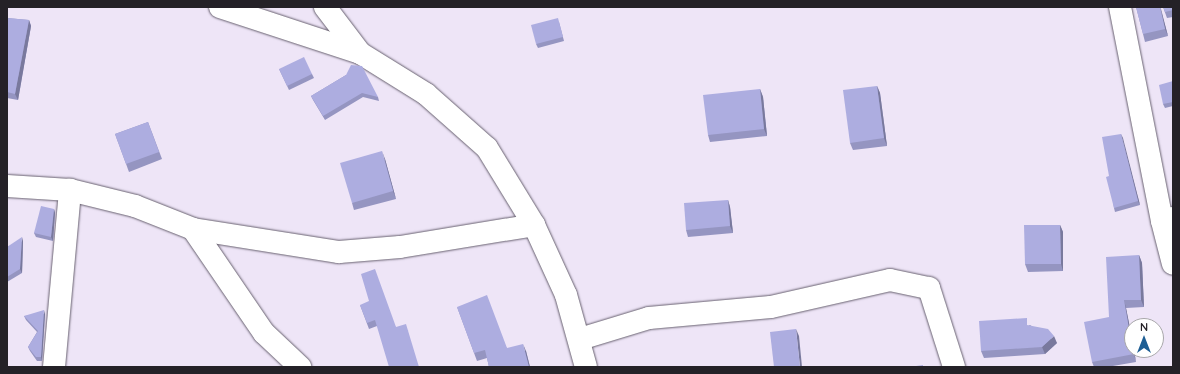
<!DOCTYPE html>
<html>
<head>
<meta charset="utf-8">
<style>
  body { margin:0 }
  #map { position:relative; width:1180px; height:374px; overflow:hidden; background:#eee5f7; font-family:Quicksand,sans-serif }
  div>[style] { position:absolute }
  .roads { filter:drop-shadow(0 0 1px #686170) drop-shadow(0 0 1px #686170) }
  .minor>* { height:22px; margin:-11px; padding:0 11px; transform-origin:11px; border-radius:11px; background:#fff }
  .wall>* { inset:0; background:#9595c1 }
  .shaded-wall>* { inset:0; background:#79799d }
  .building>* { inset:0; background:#adade0 }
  span { translate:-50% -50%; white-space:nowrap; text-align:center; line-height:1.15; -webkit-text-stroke:4px #fff; paint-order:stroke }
  .frame { position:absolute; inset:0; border:8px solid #242127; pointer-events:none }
  .north { position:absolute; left:1124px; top:318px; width:40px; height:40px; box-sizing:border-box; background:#fff; border:1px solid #a7a6a9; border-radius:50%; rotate:0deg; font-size:11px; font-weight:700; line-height:16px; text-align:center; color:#242127 }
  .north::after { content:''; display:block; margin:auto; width:14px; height:18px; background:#1e5e94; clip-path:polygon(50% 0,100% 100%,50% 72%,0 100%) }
</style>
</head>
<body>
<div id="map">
  <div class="roads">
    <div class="minor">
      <div style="left:220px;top:7px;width:147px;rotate:18.2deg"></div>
      <div style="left:325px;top:7px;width:58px;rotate:52.7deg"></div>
      <div style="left:360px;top:53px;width:78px;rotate:31.8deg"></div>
      <div style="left:426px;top:94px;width:81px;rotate:41.5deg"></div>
      <div style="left:487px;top:148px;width:90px;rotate:58.6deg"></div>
      <div style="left:534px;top:225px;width:77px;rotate:65.4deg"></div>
      <div style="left:566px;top:295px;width:75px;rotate:74.5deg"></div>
      <div style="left:1120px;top:7px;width:218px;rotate:78.9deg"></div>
      <div style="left:7px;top:186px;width:63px;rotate:3.6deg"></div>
      <div style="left:70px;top:190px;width:67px;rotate:13.8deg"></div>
      <div style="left:135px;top:206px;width:62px;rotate:21.6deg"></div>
      <div style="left:193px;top:229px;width:148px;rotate:9deg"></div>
      <div style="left:339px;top:252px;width:61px;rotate:-4.7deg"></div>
      <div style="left:400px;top:247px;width:136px;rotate:-9.3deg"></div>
      <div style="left:1173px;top:218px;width:11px;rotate:165deg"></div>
      <div style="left:1162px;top:221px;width:44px;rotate:75.7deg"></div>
      <div style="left:193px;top:229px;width:126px;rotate:55.7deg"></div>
      <div style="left:264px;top:333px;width:50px;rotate:43.4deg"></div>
      <div style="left:580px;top:339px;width:72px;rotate:-16.9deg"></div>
      <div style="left:649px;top:318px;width:122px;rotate:-5.2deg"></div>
      <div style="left:771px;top:307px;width:122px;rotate:-12.8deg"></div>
      <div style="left:890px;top:280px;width:40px;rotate:12deg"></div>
      <div style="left:929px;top:288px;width:83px;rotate:72.4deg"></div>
      <div style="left:54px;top:367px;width:178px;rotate:-84.8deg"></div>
    </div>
  </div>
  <div class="wall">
    <div style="clip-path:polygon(1136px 7px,1160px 7px,1168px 36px,1145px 42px,1143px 34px)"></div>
    <div style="clip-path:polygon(1163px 7px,1173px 7px,1173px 17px,1167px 18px)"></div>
    <div style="clip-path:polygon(7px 18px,29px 20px,31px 26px,18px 100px,7px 98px)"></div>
    <div style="clip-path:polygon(559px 22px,564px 41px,538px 48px,536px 44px)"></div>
    <div style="clip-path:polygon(279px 69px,312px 74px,314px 78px,289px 90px)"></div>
    <div style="clip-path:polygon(346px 75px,378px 97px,379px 101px,363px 97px,325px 120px,313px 100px,311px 96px)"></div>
    <div style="clip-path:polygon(1173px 81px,1173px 106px,1165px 108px,1163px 104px)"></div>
    <div style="clip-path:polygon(877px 86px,880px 93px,887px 146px,853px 150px,850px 143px)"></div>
    <div style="clip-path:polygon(760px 89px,763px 97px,767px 136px,710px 142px,708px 135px)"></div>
    <div style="clip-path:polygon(148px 122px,162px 159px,129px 172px,115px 134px)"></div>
    <div style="clip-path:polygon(1121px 134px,1140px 205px,1115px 212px,1114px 208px,1109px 176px)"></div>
    <div style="clip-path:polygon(385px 159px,396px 199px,354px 210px,352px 203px)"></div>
    <div style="clip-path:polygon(728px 200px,730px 207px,733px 233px,688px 237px,686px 230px)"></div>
    <div style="clip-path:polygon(54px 209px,55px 213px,53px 241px,36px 237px,34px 233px)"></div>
    <div style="clip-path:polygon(1060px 225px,1063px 232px,1063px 271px,1028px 272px,1025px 264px)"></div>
    <div style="clip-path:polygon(23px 241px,22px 273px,7px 282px,7px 247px)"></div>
    <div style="clip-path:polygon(1139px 255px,1142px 263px,1144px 307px,1126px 308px,1132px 338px,1132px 350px,1134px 350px,1136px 362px,1107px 367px,1094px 367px,1092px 362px)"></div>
    <div style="clip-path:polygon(360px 305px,396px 327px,409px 331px,377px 326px,369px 329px)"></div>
    <div style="clip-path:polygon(457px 307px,507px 348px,526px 351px,530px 367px,489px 367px,487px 358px,477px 361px)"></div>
    <div style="clip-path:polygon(45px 314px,42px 361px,37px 361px,30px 351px,28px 347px,37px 332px,26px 320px,24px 316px)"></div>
    <div style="clip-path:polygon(1030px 325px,1057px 343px,1045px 354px,984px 358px,981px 351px)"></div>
  </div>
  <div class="shaded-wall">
    <div style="clip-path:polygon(1160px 7px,1161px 9px,1168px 36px,1165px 29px)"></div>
    <div style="clip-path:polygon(29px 20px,31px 26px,18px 100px,15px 94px)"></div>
    <div style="clip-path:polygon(877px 86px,880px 93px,887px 146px,884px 138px)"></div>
    <div style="clip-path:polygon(760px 89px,763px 97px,767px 136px,764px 129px)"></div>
    <div style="clip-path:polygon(1121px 134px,1123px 138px,1140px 205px,1138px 201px)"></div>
    <div style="clip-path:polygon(382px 151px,385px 159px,396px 199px,393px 191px)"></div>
    <div style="clip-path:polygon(728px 200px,730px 207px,733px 233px,730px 226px)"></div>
    <div style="clip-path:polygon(54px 209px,55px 213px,53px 241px,51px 237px)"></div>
    <div style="clip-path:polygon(1060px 225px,1063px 232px,1063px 271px,1061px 264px)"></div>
    <div style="clip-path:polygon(22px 237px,23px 241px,22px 273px,20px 269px)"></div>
    <div style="clip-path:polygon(1139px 255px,1142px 263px,1144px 307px,1141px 300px)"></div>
    <div style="clip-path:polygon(1124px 300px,1126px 308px,1132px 338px,1132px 346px)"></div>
    <div style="clip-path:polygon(44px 310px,45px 314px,42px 361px,41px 357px)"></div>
    <div style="clip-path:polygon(796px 329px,799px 336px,802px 367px,800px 367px)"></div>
    <div style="clip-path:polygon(1054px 336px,1057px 343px,1045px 354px,1042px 347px)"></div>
    <div style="clip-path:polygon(523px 344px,526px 351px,530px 367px,529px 367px)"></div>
    <div style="clip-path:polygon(1133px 350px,1134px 350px,1136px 362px)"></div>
  </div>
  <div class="building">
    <div style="clip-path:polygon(1136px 7px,1160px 7px,1165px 29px,1143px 34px)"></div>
    <div style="clip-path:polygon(1163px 7px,1173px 7px,1173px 10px,1165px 12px)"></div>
    <div style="clip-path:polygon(7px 18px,29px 20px,15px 94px,7px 92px)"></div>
    <div style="clip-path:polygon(558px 18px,563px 37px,536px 44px,531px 25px)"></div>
    <div style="clip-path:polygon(304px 57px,312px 74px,287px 86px,279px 69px)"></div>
    <div style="clip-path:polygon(351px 65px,362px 66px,378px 97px,362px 93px,323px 116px,311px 96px,346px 75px)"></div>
    <div style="clip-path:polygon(1173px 81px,1173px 102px,1163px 104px,1159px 85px)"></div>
    <div style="clip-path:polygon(877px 86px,884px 138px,850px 143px,843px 90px)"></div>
    <div style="clip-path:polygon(760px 89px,764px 129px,708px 135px,703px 95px)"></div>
    <div style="clip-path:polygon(148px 122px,159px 152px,126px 164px,115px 134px)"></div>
    <div style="clip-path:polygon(1121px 134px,1138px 201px,1114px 208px,1106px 177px,1109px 176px,1102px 137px)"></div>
    <div style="clip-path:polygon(382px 151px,393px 191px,352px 203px,340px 163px)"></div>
    <div style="clip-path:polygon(728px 200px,730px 226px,686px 230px,684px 203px)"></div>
    <div style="clip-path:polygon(41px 206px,54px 209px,51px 237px,34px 233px)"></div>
    <div style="clip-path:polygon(1024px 225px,1060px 225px,1061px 264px,1025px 264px)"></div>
    <div style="clip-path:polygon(22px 237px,20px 269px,7px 277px,7px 247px)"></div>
    <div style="clip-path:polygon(1139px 255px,1141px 300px,1124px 300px,1132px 346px,1132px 350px,1133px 350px,1134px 354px,1092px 362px,1084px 322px,1109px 317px,1106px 257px)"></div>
    <div style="clip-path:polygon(375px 269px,396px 327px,406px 324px,419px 367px,389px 367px,375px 320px,367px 323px,360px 305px,369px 301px,361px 274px)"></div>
    <div style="clip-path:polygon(487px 295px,507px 348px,523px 344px,529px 367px,489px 367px,485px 350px,474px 353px,457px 307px)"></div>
    <div style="clip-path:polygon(44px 310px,41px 357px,36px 357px,28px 347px,38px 331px,24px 316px)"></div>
    <div style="clip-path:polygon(1027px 318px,1027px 325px,1048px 329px,1054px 336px,1042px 347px,981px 351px,979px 321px)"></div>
    <div style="clip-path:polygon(796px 329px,800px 367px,774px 367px,770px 332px)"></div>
    <div style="clip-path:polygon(923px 365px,923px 367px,909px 367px)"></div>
  </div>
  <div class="frame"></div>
  <div class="north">N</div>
</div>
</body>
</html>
